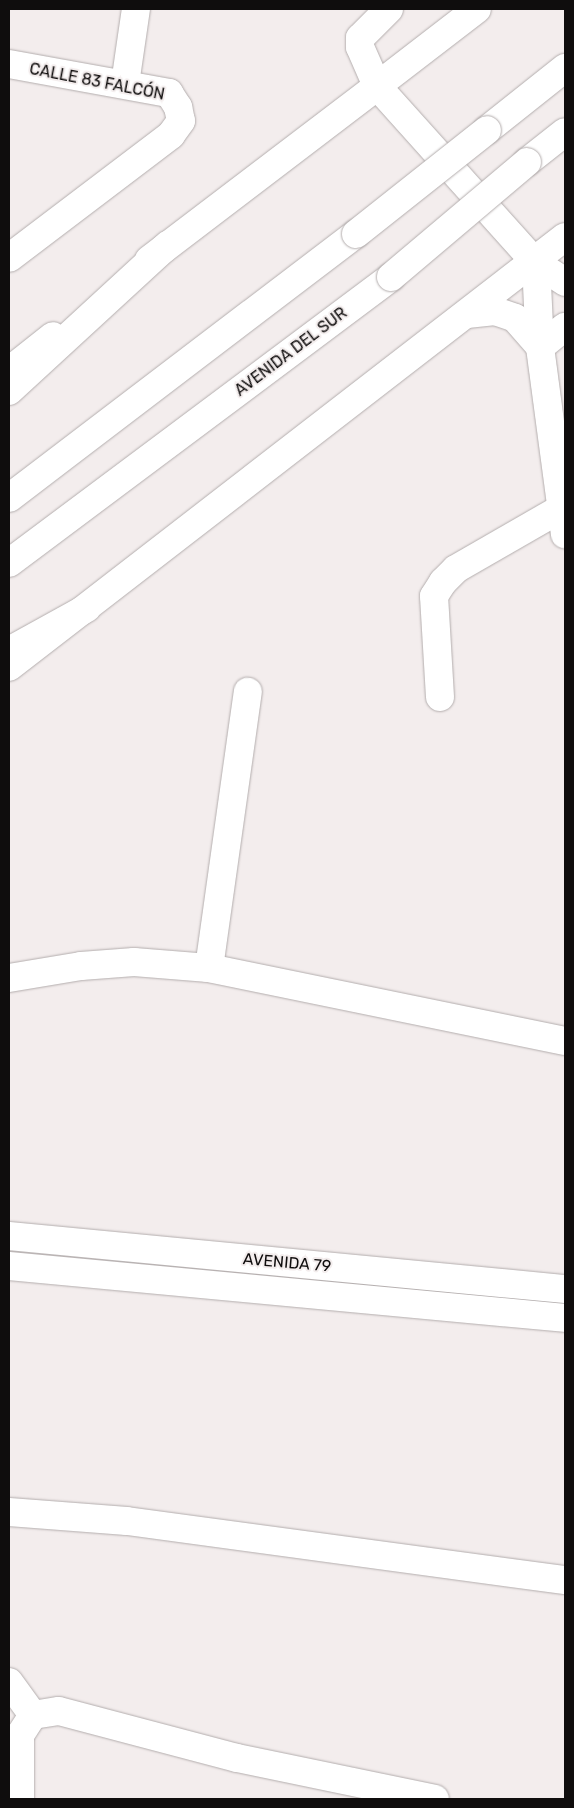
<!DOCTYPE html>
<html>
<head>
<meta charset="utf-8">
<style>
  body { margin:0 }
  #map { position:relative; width:574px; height:1808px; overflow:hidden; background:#f3eded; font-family:Rubik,sans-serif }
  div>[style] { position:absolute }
  .roads { filter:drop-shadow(0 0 1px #b3adad) drop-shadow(0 0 1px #b3adad) }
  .street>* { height:28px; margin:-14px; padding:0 14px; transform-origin:14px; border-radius:14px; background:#fff }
  .highway>* { height:28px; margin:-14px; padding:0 14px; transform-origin:14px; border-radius:14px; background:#fff }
  .bridges { filter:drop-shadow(0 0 1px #b3adad) drop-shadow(0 0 1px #b3adad) }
  .highway-bridge>* { height:28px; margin:-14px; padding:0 14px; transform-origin:14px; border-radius:14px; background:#fff }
  span { translate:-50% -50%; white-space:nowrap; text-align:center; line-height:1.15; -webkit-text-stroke:4px #f3eded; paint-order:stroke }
  .street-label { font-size:16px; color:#0f0d0d }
  .frame { position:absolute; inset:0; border:10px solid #0f0d0d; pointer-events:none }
</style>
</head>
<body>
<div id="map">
  <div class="roads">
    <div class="street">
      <div style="left:389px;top:9px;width:41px;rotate:135deg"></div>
      <div style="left:360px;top:38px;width:9px;rotate:90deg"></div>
      <div style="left:360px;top:47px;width:43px;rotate:66.4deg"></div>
      <div style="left:377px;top:86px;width:238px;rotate:48.1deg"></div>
      <div style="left:536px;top:263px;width:35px;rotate:33deg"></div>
      <div style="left:9px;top:64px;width:163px;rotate:10.3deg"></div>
      <div style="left:169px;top:93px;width:17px;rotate:57deg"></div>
      <div style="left:178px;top:107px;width:14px;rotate:78deg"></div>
      <div style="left:181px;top:121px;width:17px;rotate:126deg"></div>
      <div style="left:171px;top:135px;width:203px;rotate:142.8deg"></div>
      <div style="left:125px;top:84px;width:76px;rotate:-81.7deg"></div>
      <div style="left:149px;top:260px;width:287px;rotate:-37.3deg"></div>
      <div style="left:536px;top:263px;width:84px;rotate:87.3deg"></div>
      <div style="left:540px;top:347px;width:189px;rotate:82.4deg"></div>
      <div style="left:467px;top:314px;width:28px;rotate:-6deg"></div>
      <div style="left:495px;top:311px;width:21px;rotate:19deg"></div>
      <div style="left:515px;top:318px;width:38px;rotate:49deg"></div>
      <div style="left:540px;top:347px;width:32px;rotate:-39deg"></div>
      <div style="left:9px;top:371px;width:56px;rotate:-38.5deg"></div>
      <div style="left:9px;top:667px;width:703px;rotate:-37.72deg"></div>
      <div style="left:440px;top:697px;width:101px;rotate:-93.4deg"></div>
      <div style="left:434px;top:596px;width:17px;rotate:-57deg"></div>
      <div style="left:443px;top:582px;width:18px;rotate:-45deg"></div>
      <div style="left:456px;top:569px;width:122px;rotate:-29.9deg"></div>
      <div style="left:209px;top:968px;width:279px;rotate:-82deg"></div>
      <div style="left:9px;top:978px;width:73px;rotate:-9.5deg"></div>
      <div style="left:81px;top:966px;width:53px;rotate:-4.3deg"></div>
      <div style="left:134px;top:962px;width:75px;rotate:4.6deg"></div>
      <div style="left:209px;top:968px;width:363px;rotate:11.6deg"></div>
      <div style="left:9px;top:1236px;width:559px;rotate:5.45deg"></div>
      <div style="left:9px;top:1266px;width:558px;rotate:5.34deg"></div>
      <div style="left:9px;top:1512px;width:118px;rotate:4.4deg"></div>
      <div style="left:127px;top:1521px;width:442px;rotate:7.7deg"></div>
      <div style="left:9px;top:1682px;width:41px;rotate:54deg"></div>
      <div style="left:33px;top:1715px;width:24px;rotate:123deg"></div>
      <div style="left:20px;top:1735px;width:64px;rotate:90deg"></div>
      <div style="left:33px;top:1715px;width:26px;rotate:-9deg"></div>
      <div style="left:59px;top:1711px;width:184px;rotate:14.8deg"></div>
      <div style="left:237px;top:1758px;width:202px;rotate:11.7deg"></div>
    </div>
    <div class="highway">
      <div style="left:377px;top:86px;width:126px;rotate:-37.6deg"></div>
      <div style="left:487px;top:130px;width:100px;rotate:-38.5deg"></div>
      <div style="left:527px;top:162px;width:48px;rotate:-38.3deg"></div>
      <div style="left:9px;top:391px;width:216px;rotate:-42.6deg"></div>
      <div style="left:9px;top:498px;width:436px;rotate:-37.3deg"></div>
      <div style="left:9px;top:563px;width:477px;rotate:-36.8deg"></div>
      <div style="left:9px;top:651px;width:89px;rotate:-28.9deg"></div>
    </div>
  </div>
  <div class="bridges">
    <div class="highway-bridge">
      <div style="left:356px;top:234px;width:167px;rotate:-38.4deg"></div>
      <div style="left:391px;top:277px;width:178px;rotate:-40.2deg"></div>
    </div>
  </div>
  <div class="street-label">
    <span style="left:97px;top:82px;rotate:11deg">CALLE 83 FALCÓN</span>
    <span style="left:291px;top:352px;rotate:-37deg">AVENIDA DEL SUR</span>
    <span style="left:287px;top:1263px;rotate:5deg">AVENIDA 79</span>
  </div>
  <div class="frame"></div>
</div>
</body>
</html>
